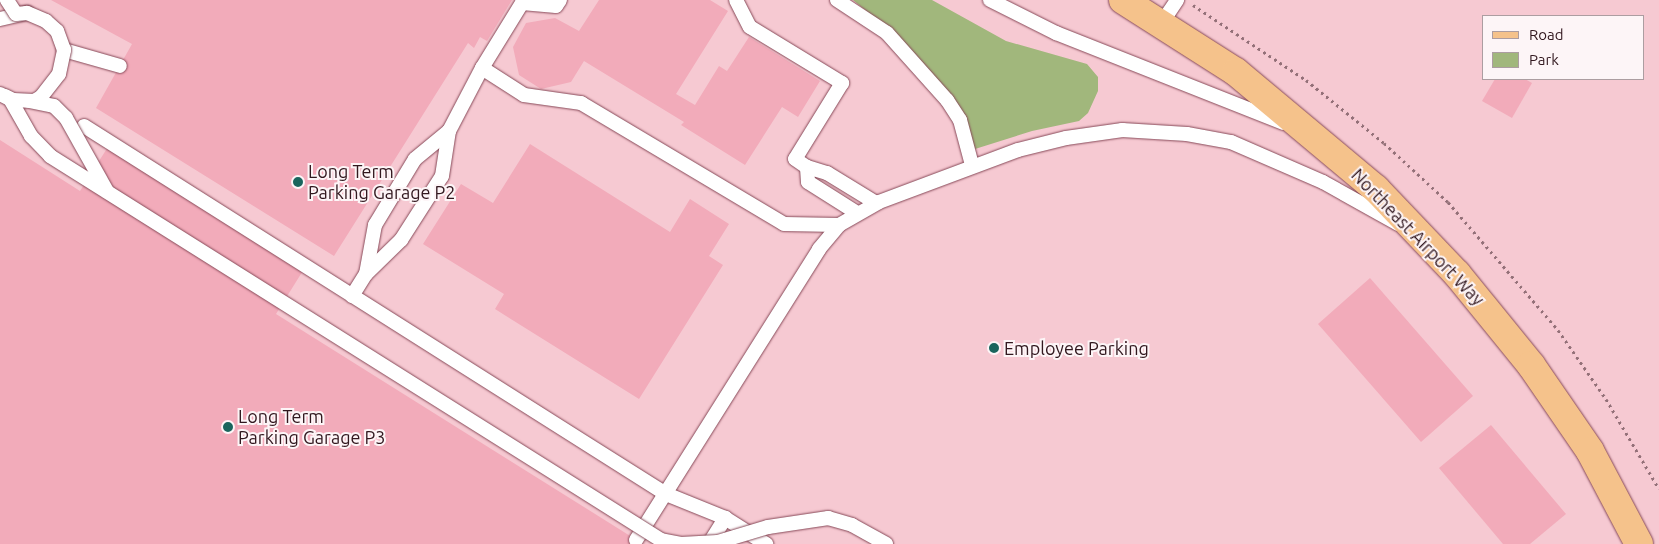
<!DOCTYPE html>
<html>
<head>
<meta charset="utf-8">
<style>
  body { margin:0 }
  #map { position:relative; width:1659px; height:544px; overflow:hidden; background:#f6c9d2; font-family:Ubuntu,sans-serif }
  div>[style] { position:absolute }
  .green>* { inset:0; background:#a1b77c }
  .building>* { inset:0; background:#f2abba }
  .path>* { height:3px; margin-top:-1.5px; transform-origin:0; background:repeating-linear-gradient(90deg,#937078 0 2.5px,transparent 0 6.5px) }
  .roads { filter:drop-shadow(0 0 1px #874958) drop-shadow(0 0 1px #874958) }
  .lane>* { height:14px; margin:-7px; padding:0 7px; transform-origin:7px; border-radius:7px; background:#fff }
  .primary>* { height:28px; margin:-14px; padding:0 14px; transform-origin:14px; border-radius:14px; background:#f5c28b }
  .bridges { filter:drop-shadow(0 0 1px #874958) drop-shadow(0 0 1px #874958) }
  .lane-bridge>* { height:14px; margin:-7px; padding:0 7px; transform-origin:7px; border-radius:7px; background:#fff }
  .dots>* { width:14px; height:14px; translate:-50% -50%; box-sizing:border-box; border:2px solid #fdf5f7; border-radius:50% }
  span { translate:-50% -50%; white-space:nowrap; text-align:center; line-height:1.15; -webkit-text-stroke:4px #fdf5f7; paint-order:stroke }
  .poi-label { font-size:18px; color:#32181f }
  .left { translate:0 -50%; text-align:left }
  .street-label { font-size:18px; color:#32181f }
  .legend { position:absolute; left:1482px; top:15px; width:162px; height:65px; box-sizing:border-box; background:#fdf5f7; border:1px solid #ac9da1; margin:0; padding:6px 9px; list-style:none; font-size:15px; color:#32181f }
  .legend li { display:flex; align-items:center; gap:10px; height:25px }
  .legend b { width:25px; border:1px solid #ac9da1 }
</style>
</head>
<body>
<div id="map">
  <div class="green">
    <div style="clip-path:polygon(853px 0,932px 0,1006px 41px,1087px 64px,1098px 77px,1098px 91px,1088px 113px,1079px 121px,1032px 131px,975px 149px,961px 113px,899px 38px)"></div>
  </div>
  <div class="building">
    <div style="clip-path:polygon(51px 0,512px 0,487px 41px,480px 37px,474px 48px,468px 43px,334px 256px,96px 108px,132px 44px)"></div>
    <div style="clip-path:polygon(599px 0,710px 0,728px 11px,676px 94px,695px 105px,719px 66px,727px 71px,749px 37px,820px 81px,798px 117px,782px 107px,745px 165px,681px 125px,684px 122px,584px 61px,571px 82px,541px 89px,519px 75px,513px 47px,526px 23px,555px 18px,579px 31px)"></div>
    <div style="clip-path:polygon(1495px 79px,1525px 79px,1532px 83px,1512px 118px,1482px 101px)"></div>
    <div style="clip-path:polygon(113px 139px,309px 261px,276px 314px,643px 544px,0 544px,0 140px,80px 191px)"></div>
    <div style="clip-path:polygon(530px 144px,670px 232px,690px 199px,729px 224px,709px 256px,723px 265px,639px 399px,495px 309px,504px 294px,423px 244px,461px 184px,493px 203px)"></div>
    <div style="clip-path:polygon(1370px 278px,1473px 396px,1421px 442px,1318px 324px)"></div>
    <div style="clip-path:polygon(1491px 425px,1566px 514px,1530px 544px,1503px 544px,1439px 468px)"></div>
  </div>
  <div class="path">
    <div style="left:1193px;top:5px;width:136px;rotate:33.6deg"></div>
    <div style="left:1306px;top:80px;width:100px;rotate:38.9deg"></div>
    <div style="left:1384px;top:143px;width:87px;rotate:42.7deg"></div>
    <div style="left:1448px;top:202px;width:169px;rotate:49.3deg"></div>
    <div style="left:1558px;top:330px;width:84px;rotate:55.2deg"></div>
    <div style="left:1606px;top:399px;width:104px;rotate:59.5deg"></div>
  </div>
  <div class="roads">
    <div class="lane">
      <div style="left:560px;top:0;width:7px;rotate:124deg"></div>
      <div style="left:556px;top:6px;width:34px;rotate:-175deg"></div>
      <div style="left:522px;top:3px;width:76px;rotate:121.6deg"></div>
      <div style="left:482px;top:68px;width:50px;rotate:32.7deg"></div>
      <div style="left:524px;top:95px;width:58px;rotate:8deg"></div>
      <div style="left:581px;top:103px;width:236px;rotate:30.8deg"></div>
      <div style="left:784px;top:224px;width:55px;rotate:1deg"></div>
      <div style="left:736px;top:0;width:30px;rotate:63deg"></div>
      <div style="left:750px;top:27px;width:108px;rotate:31.3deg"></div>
      <div style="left:842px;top:83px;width:89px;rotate:121.7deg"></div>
      <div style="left:795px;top:159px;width:14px;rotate:34deg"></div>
      <div style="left:837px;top:0;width:60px;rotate:33.4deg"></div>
      <div style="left:887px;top:33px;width:90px;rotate:48.2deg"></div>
      <div style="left:947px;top:100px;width:24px;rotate:57deg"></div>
      <div style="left:960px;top:120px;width:47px;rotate:75.1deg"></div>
      <div style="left:990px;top:0;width:74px;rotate:26.6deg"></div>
      <div style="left:1056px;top:33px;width:244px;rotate:21.6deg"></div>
      <div style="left:0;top:19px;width:28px;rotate:-13deg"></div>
      <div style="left:1161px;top:24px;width:29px;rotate:-56deg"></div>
      <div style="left:64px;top:50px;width:58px;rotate:15.9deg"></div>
      <div style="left:84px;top:126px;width:689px;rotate:32.31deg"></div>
      <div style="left:666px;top:494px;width:64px;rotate:22.1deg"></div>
      <div style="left:725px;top:518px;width:49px;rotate:32.4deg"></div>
      <div style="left:857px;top:213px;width:58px;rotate:-147.7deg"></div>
      <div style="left:808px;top:182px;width:15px;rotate:-94deg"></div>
      <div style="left:807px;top:167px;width:21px;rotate:17deg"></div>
      <div style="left:827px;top:173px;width:57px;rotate:31.5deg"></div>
      <div style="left:366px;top:274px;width:50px;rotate:-79.6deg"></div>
      <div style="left:375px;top:225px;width:77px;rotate:-58.8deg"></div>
      <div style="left:415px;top:159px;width:44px;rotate:-39.5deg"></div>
      <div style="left:352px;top:296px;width:26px;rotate:-58deg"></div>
      <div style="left:366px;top:274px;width:49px;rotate:-44.2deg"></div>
      <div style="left:401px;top:240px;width:76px;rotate:-57.4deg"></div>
      <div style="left:442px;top:176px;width:46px;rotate:-81.2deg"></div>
      <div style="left:449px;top:131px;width:71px;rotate:-62.4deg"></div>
      <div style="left:636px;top:540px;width:344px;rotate:-57.8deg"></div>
      <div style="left:819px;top:249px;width:31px;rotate:-50deg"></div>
      <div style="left:839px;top:225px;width:46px;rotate:-29.9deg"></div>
      <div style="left:879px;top:202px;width:148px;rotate:-20.5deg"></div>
      <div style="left:1018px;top:150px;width:49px;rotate:-14deg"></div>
      <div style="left:1066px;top:138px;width:57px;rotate:-8.1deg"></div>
      <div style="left:1122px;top:130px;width:65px;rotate:3.5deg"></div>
      <div style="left:1187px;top:134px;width:45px;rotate:10.3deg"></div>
      <div style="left:1231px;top:142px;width:100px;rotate:23.5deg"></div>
      <div style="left:1323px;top:182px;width:86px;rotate:29.2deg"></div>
      <div style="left:709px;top:544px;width:31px;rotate:-58deg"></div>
    </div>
    <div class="primary">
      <div style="left:1123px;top:0;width:134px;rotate:32.5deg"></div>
      <div style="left:1236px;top:72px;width:182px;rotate:39.9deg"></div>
      <div style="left:1376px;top:189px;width:117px;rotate:46.4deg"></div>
      <div style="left:1457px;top:274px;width:117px;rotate:50.9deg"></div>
      <div style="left:1531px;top:365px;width:104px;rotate:55.5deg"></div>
      <div style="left:1590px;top:451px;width:105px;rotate:62.2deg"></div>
    </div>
  </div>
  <div class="bridges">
    <div class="lane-bridge">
      <div style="left:0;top:94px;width:11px;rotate:27deg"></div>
      <div style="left:10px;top:99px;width:43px;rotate:60.4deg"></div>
      <div style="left:31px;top:136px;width:28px;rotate:46deg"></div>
      <div style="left:50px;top:156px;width:722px;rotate:32.15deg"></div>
      <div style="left:661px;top:540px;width:20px;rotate:11deg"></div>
      <div style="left:681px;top:544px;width:37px;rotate:-3deg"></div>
      <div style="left:718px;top:542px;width:52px;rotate:-16.7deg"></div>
      <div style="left:768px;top:527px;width:61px;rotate:-8.5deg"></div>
      <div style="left:828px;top:518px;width:25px;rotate:16deg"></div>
      <div style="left:852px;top:525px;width:39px;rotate:29deg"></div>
      <div style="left:5px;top:96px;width:9px;rotate:27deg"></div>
      <div style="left:13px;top:100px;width:21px;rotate:3deg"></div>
      <div style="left:34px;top:101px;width:8px;rotate:-30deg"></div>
      <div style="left:41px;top:97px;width:29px;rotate:-52deg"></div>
      <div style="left:59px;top:74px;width:25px;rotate:-78deg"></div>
      <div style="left:64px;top:50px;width:20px;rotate:-110deg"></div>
      <div style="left:57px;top:31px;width:15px;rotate:-138deg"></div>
      <div style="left:46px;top:21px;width:21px;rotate:-157deg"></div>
      <div style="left:27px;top:13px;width:11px;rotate:175deg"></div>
      <div style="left:16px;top:14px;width:17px;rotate:-123deg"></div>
      <div style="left:29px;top:101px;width:25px;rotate:11deg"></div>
      <div style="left:54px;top:106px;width:17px;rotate:45deg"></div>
      <div style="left:66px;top:118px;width:84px;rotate:60.7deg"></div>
    </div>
  </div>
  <div class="dots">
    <div style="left:298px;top:182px;background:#1a655d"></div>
    <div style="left:994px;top:348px;background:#1a655d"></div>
    <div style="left:228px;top:427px;background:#1a655d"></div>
  </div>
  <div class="poi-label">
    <span class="left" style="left:308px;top:182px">Long Term<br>Parking Garage P2</span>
    <span class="left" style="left:1004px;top:348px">Employee Parking</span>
    <span class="left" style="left:238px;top:427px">Long Term<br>Parking Garage P3</span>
  </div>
  <div class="street-label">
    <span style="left:1418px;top:237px;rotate:46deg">Northeast Airport Way</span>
  </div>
  <ul class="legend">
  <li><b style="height:6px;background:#f5c28b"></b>Road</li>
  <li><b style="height:14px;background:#a1b77c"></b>Park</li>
  </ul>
</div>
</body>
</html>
